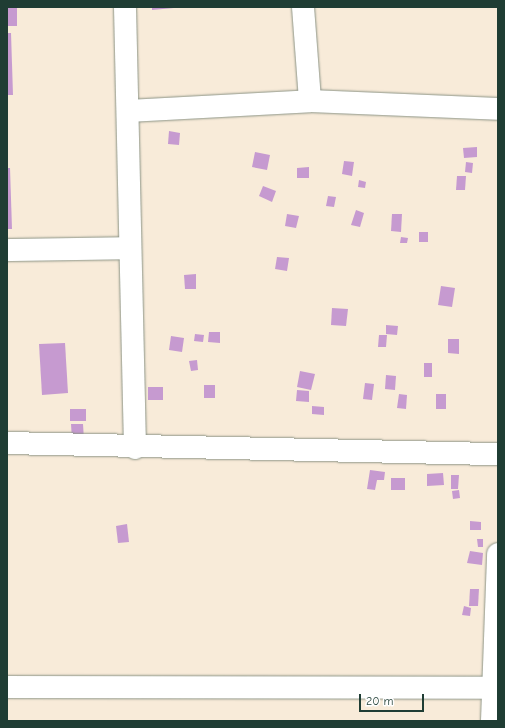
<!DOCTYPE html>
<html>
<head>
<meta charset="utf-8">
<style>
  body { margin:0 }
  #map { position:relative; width:505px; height:728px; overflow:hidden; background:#f8ebd9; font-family:"Comic Neue",sans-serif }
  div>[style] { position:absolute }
  .building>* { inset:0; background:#c69ad0 }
  .roads { filter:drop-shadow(0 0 1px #8c9486) drop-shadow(0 0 1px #8c9486) }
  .street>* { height:22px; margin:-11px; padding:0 11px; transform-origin:11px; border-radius:11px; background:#fff }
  span { translate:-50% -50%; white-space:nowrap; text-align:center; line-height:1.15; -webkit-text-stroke:4px #fff; paint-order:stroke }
  .frame { position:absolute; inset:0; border:8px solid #1f3d34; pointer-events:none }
  .scale { position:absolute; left:359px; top:694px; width:65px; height:18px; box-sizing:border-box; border:2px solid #1f3d34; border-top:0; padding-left:5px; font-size:12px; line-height:14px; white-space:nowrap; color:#1f3d34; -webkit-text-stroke:3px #fff; paint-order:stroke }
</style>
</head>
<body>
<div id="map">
  <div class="building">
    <div style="clip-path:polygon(7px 7px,17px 7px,17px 26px,7px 26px)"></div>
    <div style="clip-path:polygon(152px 7px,174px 7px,174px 8px,152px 10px)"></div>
    <div style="clip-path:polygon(7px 33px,11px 33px,13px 95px,7px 95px)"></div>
    <div style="clip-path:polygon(169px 131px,180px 133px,179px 145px,168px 144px)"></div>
    <div style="clip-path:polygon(477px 147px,477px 157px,464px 158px,463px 148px)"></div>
    <div style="clip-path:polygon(255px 152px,270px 155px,267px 170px,252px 167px)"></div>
    <div style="clip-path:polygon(344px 161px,354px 162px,352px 176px,342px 174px)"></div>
    <div style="clip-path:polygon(466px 162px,473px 163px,472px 173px,465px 172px)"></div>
    <div style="clip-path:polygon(309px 167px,309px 178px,297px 178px,297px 168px)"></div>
    <div style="clip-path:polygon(7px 168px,10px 168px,12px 229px,7px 229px)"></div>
    <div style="clip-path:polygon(457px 176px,466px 176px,465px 190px,456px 190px)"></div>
    <div style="clip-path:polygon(359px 180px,366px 182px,365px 188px,358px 187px)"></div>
    <div style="clip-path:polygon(263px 186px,276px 191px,272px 202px,259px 196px)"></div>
    <div style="clip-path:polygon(328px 196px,336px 197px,334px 207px,326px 206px)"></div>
    <div style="clip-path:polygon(356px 210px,364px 213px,360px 227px,351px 225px)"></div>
    <div style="clip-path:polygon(287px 214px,299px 216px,296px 228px,285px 226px)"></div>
    <div style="clip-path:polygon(392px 214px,402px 214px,401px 232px,391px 231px)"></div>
    <div style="clip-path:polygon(419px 232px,428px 232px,428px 242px,419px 242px)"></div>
    <div style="clip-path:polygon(401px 237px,408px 238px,407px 243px,400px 243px)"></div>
    <div style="clip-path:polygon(277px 257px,289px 258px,287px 271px,275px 269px)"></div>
    <div style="clip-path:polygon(196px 274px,196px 289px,185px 289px,184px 275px)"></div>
    <div style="clip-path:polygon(441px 286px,455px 288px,452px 307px,438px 305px)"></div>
    <div style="clip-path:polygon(332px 308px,348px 309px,346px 326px,331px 325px)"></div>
    <div style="clip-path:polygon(386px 325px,398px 326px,397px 335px,386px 334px)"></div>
    <div style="clip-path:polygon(209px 332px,220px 332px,220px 343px,208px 342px)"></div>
    <div style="clip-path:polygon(195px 334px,204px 335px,203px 342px,194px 341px)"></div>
    <div style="clip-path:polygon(379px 335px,387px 335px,386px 347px,378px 347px)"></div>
    <div style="clip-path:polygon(171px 336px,184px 338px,182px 352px,169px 350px)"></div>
    <div style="clip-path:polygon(448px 339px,459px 339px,459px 354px,448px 353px)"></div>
    <div style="clip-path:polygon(65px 343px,68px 393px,42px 395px,39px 344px)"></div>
    <div style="clip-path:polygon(197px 360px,198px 370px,191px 371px,189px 361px)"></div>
    <div style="clip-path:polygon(424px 363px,432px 363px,432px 377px,424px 377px)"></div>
    <div style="clip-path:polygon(300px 371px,315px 374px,311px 390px,297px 387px)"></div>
    <div style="clip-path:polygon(386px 375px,396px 376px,395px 390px,385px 389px)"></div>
    <div style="clip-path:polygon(365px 383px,374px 384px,372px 400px,363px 399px)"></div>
    <div style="clip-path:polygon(204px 385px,215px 385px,215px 398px,204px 398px)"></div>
    <div style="clip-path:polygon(148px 387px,163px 387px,163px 400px,148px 400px)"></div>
    <div style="clip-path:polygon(297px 390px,309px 391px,309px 402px,296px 401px)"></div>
    <div style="clip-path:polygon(399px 394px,407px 395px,406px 409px,397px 408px)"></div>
    <div style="clip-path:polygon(436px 394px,446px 394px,446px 409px,436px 409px)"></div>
    <div style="clip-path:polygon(312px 406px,324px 407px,324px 415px,312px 414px)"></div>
    <div style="clip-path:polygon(70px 409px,86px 409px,86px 421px,70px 421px)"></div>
    <div style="clip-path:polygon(71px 424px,83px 424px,84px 440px,72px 440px)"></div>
    <div style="clip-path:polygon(370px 470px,385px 472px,384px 480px,377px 480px,375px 490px,367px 489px)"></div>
    <div style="clip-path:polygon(443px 473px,444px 485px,427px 486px,427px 474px)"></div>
    <div style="clip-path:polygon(451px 475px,459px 475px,458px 489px,451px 489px)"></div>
    <div style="clip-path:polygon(391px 478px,405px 478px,405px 490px,391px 490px)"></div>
    <div style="clip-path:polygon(459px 490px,460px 498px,453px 499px,452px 491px)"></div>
    <div style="clip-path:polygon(470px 521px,481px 522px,481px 530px,470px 530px)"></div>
    <div style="clip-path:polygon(127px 524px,129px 542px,118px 543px,116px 526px)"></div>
    <div style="clip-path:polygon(477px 539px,483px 539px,483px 547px,478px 547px)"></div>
    <div style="clip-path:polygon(470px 551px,483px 553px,482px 565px,467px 563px)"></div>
    <div style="clip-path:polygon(470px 589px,479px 589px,478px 606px,469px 606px)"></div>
    <div style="clip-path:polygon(464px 606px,471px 608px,470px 616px,462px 615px)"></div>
  </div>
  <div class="roads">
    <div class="street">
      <div style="left:125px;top:7px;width:441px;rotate:88.7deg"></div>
      <div style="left:303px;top:7px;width:94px;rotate:85.7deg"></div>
      <div style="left:310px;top:101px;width:188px;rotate:2.4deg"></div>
      <div style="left:128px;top:111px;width:182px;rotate:-3.1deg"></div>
      <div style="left:7px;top:250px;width:123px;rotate:-0.9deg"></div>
      <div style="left:7px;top:443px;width:491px;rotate:1.3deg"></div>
      <div style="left:7px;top:687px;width:486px;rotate:0.1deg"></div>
      <div style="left:492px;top:721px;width:167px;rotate:-87.9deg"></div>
    </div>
  </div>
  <div class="frame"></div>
  <div class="scale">20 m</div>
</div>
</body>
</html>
